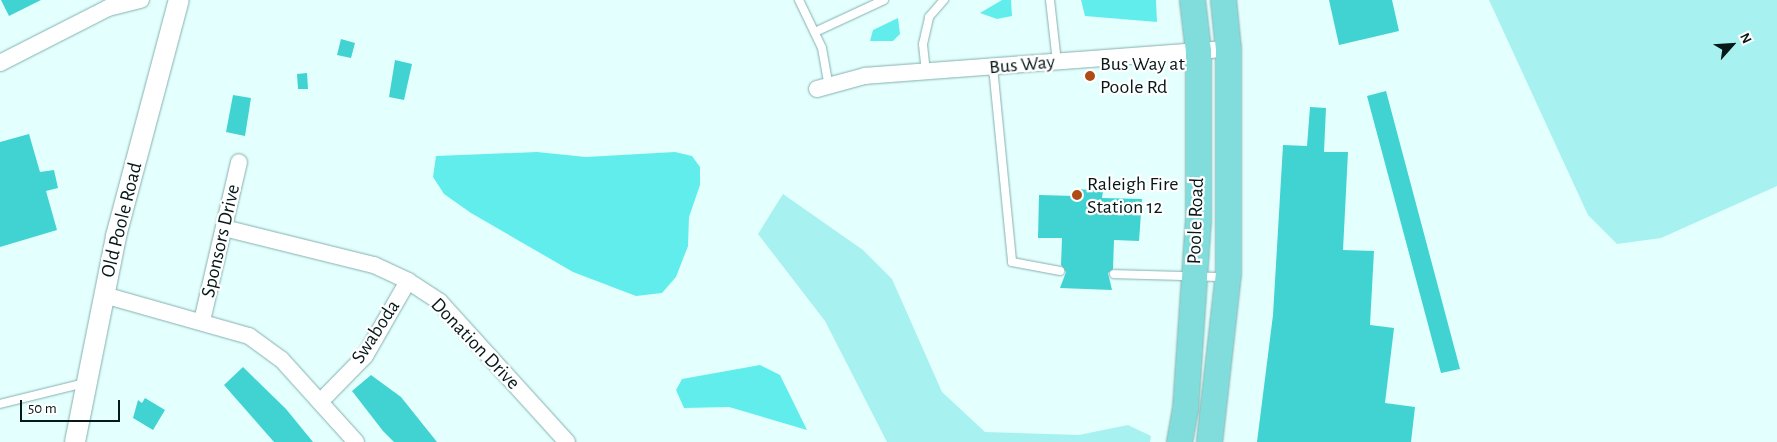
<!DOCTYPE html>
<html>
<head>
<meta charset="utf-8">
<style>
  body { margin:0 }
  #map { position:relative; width:1777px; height:442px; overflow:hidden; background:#e3fffe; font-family:"Alegreya Sans",sans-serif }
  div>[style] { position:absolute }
  .green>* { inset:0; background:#a7f1f0 }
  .water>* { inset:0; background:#62eded }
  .building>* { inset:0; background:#41d3d2 }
  .roads { filter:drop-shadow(0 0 1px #83b1b0) drop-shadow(0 0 1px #83b1b0) }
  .service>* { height:8px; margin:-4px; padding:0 4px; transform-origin:4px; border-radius:4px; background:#fff }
  .minor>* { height:16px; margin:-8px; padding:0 8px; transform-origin:8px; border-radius:8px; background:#fff }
  .tertiary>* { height:20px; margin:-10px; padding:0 10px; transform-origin:10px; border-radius:10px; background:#fff }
  .primary>* { height:25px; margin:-12.5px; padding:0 12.5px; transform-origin:12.5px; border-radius:12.5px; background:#80dddc }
  .dots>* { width:14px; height:14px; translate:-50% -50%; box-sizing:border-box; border:2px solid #fff; border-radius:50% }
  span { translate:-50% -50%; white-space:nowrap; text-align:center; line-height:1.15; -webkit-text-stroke:4.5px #fff; paint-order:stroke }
  .poi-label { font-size:20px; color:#061818 }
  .left { translate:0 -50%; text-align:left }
  .street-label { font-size:20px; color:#061818 }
  .north { position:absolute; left:1707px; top:20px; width:50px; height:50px; -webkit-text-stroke:4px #fff; paint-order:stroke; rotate:64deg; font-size:14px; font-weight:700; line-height:20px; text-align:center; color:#061818 }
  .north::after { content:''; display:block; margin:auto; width:18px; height:22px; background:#061818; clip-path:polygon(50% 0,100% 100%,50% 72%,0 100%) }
  .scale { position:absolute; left:20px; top:400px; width:100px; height:22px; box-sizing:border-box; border:2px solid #061818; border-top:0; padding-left:6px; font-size:15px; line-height:18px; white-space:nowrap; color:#061818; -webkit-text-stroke:4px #fff; paint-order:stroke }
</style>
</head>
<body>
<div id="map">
  <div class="green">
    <div style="clip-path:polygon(1489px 0,1777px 0,1777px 186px,1661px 238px,1617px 244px,1588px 215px)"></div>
    <div style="clip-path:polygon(783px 194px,863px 250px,892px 279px,942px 392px,985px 432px,1079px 435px,1128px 425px,1151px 436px,1150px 442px,887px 442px,825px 321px,758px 234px)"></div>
  </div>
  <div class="water">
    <div style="clip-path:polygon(1002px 0,1011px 0,1012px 16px,997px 19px,980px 13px)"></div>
    <div style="clip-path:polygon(1081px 0,1156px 0,1157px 22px,1085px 16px)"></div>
    <div style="clip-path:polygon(898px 18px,900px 34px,893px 41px,870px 41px,873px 30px)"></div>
    <div style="clip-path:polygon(537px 152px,586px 157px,675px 152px,692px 156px,700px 167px,700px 185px,689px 217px,688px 246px,676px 277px,662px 293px,636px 296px,573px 272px,471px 213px,444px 194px,433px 177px,436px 156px)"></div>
    <div style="clip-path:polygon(760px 365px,780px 375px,807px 430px,729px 407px,684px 408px,676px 390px,682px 379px)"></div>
  </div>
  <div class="building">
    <div style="clip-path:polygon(1px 0,41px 0,9px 16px)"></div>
    <div style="clip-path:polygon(1329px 0,1392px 0,1399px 31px,1339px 45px)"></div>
    <div style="clip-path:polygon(341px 39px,355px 43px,351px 58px,337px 55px)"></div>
    <div style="clip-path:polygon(395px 60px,412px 64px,404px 100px,389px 97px)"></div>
    <div style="clip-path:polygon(307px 73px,308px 89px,298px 89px,297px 74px)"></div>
    <div style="clip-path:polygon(1386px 91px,1460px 369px,1441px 373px,1367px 96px)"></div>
    <div style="clip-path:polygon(233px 95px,251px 98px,245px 136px,226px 132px)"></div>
    <div style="clip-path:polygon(1310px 107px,1326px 108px,1324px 152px,1348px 152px,1343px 250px,1374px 251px,1370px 325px,1394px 328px,1385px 403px,1415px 407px,1411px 442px,1257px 442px,1273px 315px,1283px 145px,1307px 146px)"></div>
    <div style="clip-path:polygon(29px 134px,40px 172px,54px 170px,58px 188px,46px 191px,57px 230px,0 247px,0 142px)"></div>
    <div style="clip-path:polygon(1077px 189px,1103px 191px,1102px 198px,1142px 199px,1139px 241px,1114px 240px,1113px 269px,1108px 273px,1112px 290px,1060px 288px,1066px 272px,1061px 265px,1062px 238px,1038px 238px,1039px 195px,1076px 196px)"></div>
    <div style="clip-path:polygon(243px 367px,286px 409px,313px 442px,274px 442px,224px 385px)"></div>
    <div style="clip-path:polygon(371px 375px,401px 397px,437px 442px,394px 442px,383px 431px,352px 391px)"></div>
    <div style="clip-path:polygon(145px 398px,165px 410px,153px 430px,133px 418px,138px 400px,142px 403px)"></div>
  </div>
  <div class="roads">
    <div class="service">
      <div style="left:799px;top:0;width:53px;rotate:64.4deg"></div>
      <div style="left:822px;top:48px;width:39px;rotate:80deg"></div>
      <div style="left:1050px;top:0;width:62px;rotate:83.6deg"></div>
      <div style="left:815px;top:32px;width:76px;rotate:-24.9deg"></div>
      <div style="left:993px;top:67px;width:196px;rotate:84.4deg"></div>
      <div style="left:1012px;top:262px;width:49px;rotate:10.6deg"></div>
      <div style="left:926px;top:73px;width:29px;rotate:-96deg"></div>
      <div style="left:923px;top:44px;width:28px;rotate:-77deg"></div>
      <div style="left:929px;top:17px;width:23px;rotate:-49deg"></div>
      <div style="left:1114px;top:274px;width:110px;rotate:1.6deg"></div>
      <div style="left:0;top:404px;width:88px;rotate:-13.9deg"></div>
    </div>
    <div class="minor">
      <div style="left:0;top:63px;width:121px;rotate:-27deg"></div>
      <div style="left:108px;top:8px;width:34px;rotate:-14deg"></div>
      <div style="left:817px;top:89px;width:50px;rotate:-15.2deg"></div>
      <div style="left:865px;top:76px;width:364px;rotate:-4.3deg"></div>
      <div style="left:224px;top:228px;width:154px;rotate:13.9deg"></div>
      <div style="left:374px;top:265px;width:38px;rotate:25deg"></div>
      <div style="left:408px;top:281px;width:38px;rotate:33deg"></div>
      <div style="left:440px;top:302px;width:189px;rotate:47.8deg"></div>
      <div style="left:104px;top:295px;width:151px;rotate:15.8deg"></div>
      <div style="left:249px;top:336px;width:39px;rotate:36deg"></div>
      <div style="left:281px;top:359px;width:112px;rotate:47.9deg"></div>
      <div style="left:202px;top:321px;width:163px;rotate:-76.9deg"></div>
      <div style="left:320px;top:402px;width:64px;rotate:-45.6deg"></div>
      <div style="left:365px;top:356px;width:86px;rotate:-60.2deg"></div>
    </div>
    <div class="tertiary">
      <div style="left:75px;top:442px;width:210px;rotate:-78.7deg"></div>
      <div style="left:116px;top:236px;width:244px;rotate:-75.1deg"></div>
    </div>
    <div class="primary">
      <div style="left:1179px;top:442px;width:34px;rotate:-80deg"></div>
      <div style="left:1185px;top:409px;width:189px;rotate:-86.1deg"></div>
      <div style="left:1198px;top:220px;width:169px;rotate:-90deg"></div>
      <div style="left:1198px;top:51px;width:51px;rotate:-96.7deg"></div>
      <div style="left:1209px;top:442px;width:171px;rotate:-83.6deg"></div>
      <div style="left:1228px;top:272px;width:223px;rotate:-90deg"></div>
      <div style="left:1228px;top:49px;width:49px;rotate:-95.8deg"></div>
    </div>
  </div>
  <div class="dots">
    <div style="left:1090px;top:76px;background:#af4c15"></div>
    <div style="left:1077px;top:195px;background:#af4c15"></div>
  </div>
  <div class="poi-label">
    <span class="left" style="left:1100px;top:76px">Bus Way at<br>Poole Rd</span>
    <span class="left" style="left:1087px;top:196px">Raleigh Fire<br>Station 12</span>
  </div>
  <div class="street-label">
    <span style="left:1022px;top:65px;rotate:-5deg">Bus Way</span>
    <span style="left:122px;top:220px;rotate:-76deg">Old Poole Road</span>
    <span style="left:1196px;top:221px;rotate:-88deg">Poole Road</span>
    <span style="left:221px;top:241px;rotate:-77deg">Sponsors Drive</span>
    <span style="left:376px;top:332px;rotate:-57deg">Swaboda</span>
    <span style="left:475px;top:344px;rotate:46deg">Donation Drive</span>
  </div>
  <div class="north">N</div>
  <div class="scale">50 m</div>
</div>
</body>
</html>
